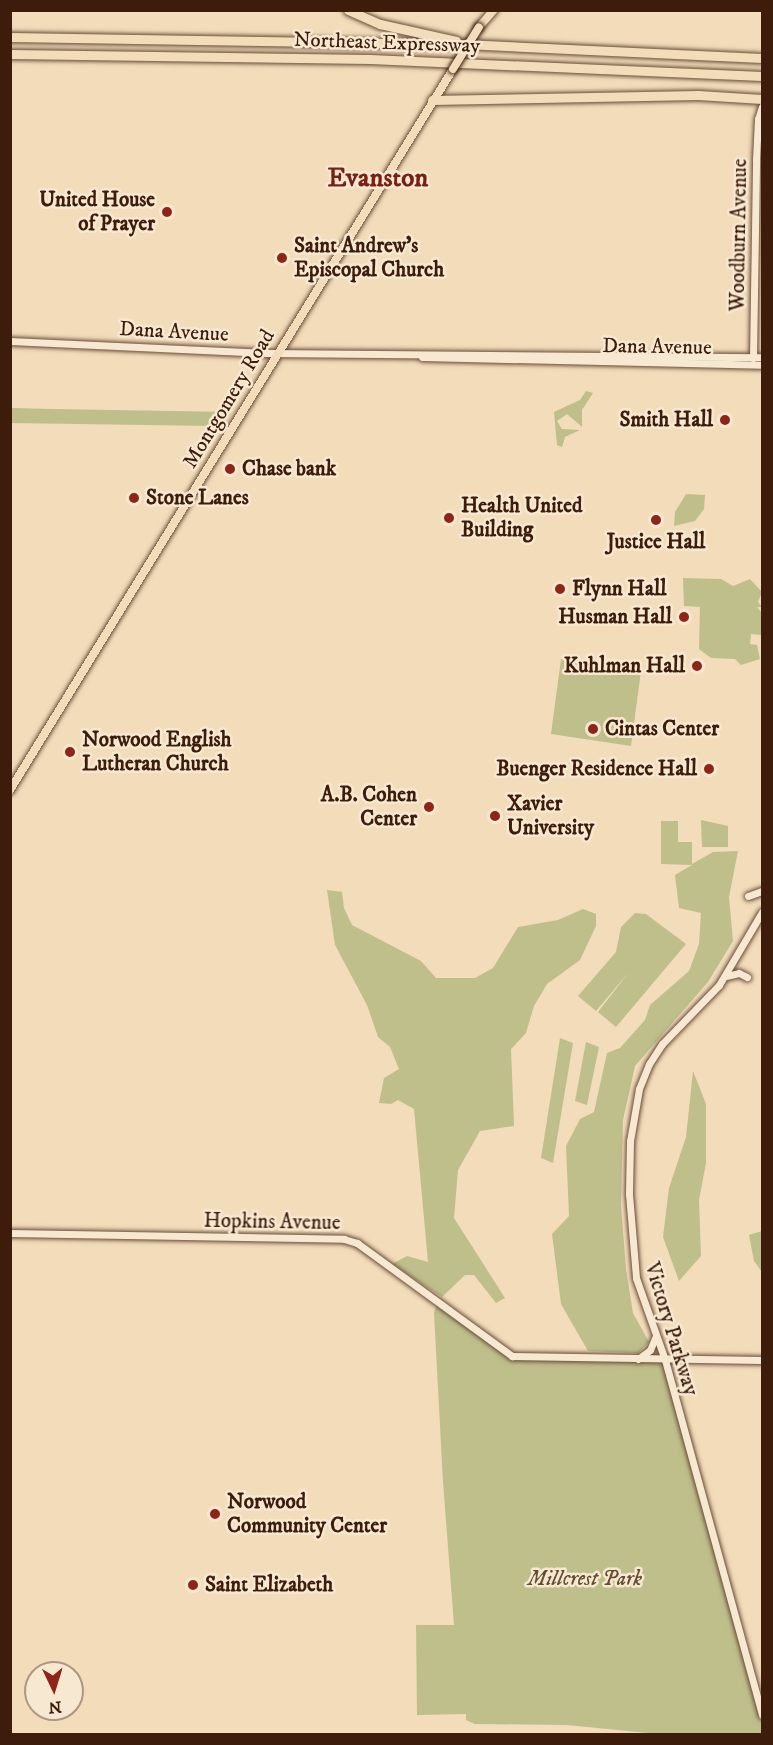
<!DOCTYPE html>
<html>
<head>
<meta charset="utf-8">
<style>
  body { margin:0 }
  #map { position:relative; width:773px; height:1745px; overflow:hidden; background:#f2dcba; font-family:"IM FELL DW Pica",serif }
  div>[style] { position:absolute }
  .green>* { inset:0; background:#bfbf8c }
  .roads { filter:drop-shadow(0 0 2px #6a4c37) drop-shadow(0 0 2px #6a4c37) }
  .tertiary>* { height:7px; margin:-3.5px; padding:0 3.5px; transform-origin:3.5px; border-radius:3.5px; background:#f7e8d2 }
  .primary>* { height:8px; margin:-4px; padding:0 4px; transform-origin:4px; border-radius:4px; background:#f2dcba }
  .motorway>* { height:9px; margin:-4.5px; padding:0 4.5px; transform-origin:4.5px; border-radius:4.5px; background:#f2dcba }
  .bridges { filter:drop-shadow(0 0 2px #3d1c0b) drop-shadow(0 0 2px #3d1c0b) }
  .primary-bridge>* { height:8px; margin:-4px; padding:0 4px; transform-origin:4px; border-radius:4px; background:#f2dcba }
  .dots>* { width:16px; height:16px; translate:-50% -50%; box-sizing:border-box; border:3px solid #f7e8d2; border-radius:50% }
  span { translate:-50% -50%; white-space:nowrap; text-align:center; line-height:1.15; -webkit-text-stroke:5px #f7e8d2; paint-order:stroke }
  .street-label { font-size:21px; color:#3d1c0b }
  .poi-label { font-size:21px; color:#3d1c0b; font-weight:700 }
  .right { translate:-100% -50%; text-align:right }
  .left { translate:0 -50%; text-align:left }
  .park-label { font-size:21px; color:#644d32; font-style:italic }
  .district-label { font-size:27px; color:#7a1f14; font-weight:700 }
  .frame { position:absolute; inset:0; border:12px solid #3d1c0b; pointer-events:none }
  .north { position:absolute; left:24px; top:1661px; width:60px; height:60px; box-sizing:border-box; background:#f7e8d2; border:2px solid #ad9682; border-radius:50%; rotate:176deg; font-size:16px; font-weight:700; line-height:24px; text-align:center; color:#3d1c0b }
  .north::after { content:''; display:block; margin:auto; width:21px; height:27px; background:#8f2418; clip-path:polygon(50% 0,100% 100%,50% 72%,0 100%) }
</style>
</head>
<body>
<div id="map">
  <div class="green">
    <div style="clip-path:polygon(586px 391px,593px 393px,582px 410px,582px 427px,567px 414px,557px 421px,562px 429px,580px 430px,565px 437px,562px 447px,557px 445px,554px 412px,580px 400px)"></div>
    <div style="clip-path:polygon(11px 408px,52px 409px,231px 412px,225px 423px,215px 422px,214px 426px,11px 423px)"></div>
    <div style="clip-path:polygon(686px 494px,705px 495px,704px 509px,695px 521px,674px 526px,675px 512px)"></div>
    <div style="clip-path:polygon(683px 578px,721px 579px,733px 586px,750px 579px,762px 592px,758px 602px,762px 607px,757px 607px,762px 613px,762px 635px,751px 634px,750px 644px,757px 645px,760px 659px,741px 665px,735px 659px,711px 658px,699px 649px,700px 607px,684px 606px)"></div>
    <div style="clip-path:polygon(561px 659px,641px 671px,631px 746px,551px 734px)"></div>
    <div style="clip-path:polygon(701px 820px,728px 826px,728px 847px,702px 847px)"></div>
    <div style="clip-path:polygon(661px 821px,678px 821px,678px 842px,692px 842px,692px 864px,713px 852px,738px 851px,729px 897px,733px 941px,708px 982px,635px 1066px,623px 1120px,621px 1205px,626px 1269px,633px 1313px,649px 1342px,638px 1353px,588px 1351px,561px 1304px,552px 1234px,569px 1216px,566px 1146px,580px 1119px,594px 1112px,607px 1053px,620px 1048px,645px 1020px,650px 1005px,689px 971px,699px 944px,701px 913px,679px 908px,675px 875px,692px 865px,661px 864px)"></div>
    <div style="clip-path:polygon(327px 890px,342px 892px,344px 908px,352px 925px,421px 961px,436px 978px,475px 978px,493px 968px,518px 927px,558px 920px,583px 909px,596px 914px,596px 926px,580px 960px,547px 984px,534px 1006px,526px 1033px,511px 1049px,514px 1126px,480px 1131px,458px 1170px,454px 1218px,505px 1298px,496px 1303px,474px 1275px,465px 1275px,442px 1297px,392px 1264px,407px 1256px,428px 1262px,414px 1109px,398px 1100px,391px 1104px,379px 1103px,384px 1078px,399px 1069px,390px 1047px,378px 1037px,367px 1005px,335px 945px)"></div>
    <div style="clip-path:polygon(635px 913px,646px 914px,686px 944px,616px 1027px,598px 1012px,629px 972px,596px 1011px,578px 996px,616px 952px,621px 927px)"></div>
    <div style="clip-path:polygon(560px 1038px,573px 1043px,553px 1163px,541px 1158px)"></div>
    <div style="clip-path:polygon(586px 1042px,599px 1047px,587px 1105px,575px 1101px)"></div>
    <div style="clip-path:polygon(693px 1071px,706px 1104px,706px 1163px,699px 1200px,701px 1256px,679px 1281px,663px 1237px,669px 1188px,686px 1137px)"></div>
    <div style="clip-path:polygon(762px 1231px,762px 1272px,754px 1261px,749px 1235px)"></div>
    <div style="clip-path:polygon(437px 1303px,506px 1354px,665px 1360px,762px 1715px,762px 1734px,658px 1734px,567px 1725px,475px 1724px,466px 1720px,466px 1714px,417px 1715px,416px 1625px,454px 1625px,443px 1482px,434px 1313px)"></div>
  </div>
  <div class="roads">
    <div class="tertiary">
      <div style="left:10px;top:341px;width:257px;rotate:2.7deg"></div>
      <div style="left:267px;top:353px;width:495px;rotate:0.5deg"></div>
      <div style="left:422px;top:357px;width:340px;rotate:1.3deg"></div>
      <div style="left:753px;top:358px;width:198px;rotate:-89.1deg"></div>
      <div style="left:756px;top:160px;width:41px;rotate:-87.2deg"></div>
      <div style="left:758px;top:119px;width:13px;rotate:-72deg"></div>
      <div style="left:748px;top:896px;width:15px;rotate:-20deg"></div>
      <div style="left:762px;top:912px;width:85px;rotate:120.5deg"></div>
      <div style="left:719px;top:985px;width:82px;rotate:134deg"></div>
      <div style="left:662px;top:1044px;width:24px;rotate:123deg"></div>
      <div style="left:649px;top:1064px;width:27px;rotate:112deg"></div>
      <div style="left:639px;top:1089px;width:53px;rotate:99.8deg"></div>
      <div style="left:630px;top:1141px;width:53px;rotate:91.1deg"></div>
      <div style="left:629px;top:1194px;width:84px;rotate:85.2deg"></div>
      <div style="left:636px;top:1278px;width:87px;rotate:70.5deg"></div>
      <div style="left:665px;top:1360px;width:368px;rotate:74.7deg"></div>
      <div style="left:726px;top:976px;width:13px;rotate:-13deg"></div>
      <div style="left:739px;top:973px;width:9px;rotate:27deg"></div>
      <div style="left:10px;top:1233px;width:334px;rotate:1deg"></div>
      <div style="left:344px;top:1239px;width:14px;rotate:17deg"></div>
      <div style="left:357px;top:1243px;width:192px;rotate:36.1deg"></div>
      <div style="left:512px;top:1356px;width:250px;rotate:0.9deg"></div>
      <div style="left:638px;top:1359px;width:15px;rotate:-37deg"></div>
      <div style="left:650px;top:1350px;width:15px;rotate:-67deg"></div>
    </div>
    <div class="primary">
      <div style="left:479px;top:27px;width:23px;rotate:-49deg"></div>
      <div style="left:10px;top:790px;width:846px;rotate:-58.43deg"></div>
    </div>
    <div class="motorway">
      <div style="left:348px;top:10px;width:35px;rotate:24deg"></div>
      <div style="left:380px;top:24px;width:78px;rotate:12.6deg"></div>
      <div style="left:10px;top:37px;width:454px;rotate:0.9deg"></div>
      <div style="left:464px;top:44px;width:298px;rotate:2.7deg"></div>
      <div style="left:10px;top:54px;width:360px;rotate:0.8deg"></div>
      <div style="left:370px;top:59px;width:392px;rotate:2.5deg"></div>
      <div style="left:432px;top:100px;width:266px;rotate:-1.1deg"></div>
      <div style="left:698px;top:95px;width:64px;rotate:3.6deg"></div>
    </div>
  </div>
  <div class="bridges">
    <div class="primary-bridge">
      <div style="left:453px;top:69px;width:49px;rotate:-58.2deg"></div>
    </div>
  </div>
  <div class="dots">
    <div style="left:167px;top:212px;background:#8f2418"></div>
    <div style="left:282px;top:258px;background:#8f2418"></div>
    <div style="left:725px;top:420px;background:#8f2418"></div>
    <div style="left:230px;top:469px;background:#8f2418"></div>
    <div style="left:134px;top:498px;background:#8f2418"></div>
    <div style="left:449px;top:518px;background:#8f2418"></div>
    <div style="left:656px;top:520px;background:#8f2418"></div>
    <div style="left:560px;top:589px;background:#8f2418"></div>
    <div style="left:684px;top:617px;background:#8f2418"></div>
    <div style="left:697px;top:666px;background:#8f2418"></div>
    <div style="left:593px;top:729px;background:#8f2418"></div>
    <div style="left:70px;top:752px;background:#8f2418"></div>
    <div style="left:709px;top:769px;background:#8f2418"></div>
    <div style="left:429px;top:807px;background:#8f2418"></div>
    <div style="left:495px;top:816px;background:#8f2418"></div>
    <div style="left:215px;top:1514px;background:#8f2418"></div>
    <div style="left:193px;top:1585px;background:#8f2418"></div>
  </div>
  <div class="street-label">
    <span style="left:387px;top:43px;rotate:2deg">Northeast Expressway</span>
    <span style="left:739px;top:235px;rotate:-89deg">Woodburn Avenue</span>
    <span style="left:174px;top:332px;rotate:3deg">Dana Avenue</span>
    <span style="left:657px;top:347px;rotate:1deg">Dana Avenue</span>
    <span style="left:229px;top:399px;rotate:-59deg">Montgomery Road</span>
    <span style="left:272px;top:1222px;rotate:1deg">Hopkins Avenue</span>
    <span style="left:671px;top:1329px;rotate:73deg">Victory Parkway</span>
  </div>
  <div class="poi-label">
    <span class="right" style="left:155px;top:212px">United House<br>of Prayer</span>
    <span class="left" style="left:294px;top:258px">Saint Andrew's<br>Episcopal Church</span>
    <span class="right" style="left:713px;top:420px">Smith Hall</span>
    <span class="left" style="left:242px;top:469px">Chase bank</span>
    <span class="left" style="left:146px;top:498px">Stone Lanes</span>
    <span class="left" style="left:461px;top:518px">Health United<br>Building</span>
    <span style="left:656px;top:542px">Justice Hall</span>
    <span class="left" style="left:572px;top:589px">Flynn Hall</span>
    <span class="right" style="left:672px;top:617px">Husman Hall</span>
    <span class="right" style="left:685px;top:666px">Kuhlman Hall</span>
    <span class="left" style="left:605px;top:729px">Cintas Center</span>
    <span class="left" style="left:82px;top:752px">Norwood English<br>Lutheran Church</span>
    <span class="right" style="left:697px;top:769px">Buenger Residence Hall</span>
    <span class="right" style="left:417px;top:807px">A.B. Cohen<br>Center</span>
    <span class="left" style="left:507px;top:816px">Xavier<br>University</span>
    <span class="left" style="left:227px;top:1514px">Norwood<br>Community Center</span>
    <span class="left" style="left:205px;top:1585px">Saint Elizabeth</span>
  </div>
  <div class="park-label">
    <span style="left:585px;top:1579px">Millcrest Park</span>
  </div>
  <div class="district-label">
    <span style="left:378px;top:179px">Evanston</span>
  </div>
  <div class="frame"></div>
  <div class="north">N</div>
</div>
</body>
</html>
